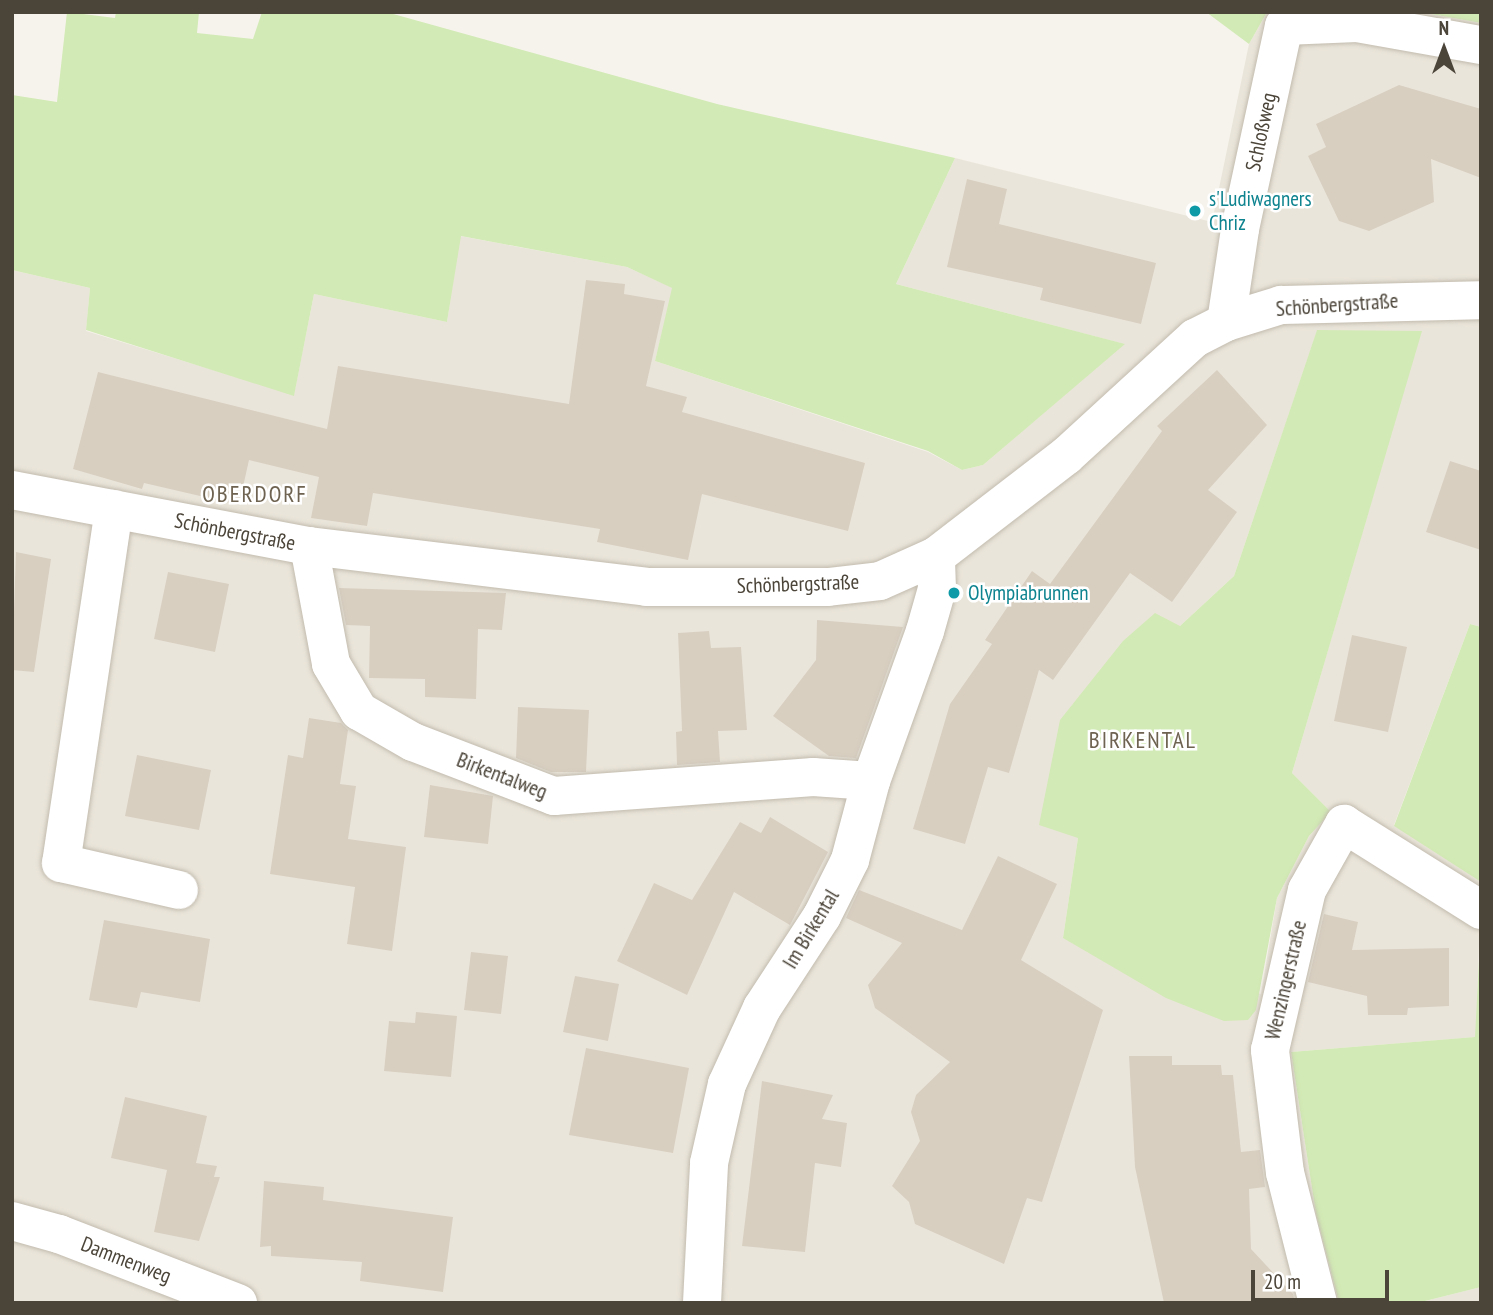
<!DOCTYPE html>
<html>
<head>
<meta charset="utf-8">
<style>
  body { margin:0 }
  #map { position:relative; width:1493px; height:1315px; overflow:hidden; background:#f6f3ec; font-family:"PT Sans Narrow",sans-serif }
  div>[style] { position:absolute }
  .residential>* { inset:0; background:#eae5da }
  .green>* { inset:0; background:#d2eab5 }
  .building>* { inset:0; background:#d8cfc1 }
  .roads { filter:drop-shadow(0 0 2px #c2bbae) drop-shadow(0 0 2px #c2bbae) }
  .minor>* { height:38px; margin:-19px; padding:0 19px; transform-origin:19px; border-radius:19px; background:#fff }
  .dots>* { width:19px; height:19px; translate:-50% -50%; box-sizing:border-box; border:4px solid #fff; border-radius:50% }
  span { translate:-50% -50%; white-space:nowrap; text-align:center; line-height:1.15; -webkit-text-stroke:5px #fff; paint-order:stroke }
  .street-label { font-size:21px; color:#4b4439 }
  .culture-label { font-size:21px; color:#0d838f }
  .left { translate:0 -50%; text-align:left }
  .neighbourhood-label { font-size:23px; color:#6e6250; letter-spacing:2px }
  .frame { position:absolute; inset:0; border:14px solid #4b4439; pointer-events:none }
  .north { position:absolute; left:1409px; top:14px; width:70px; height:70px; -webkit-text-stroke:5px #fff; paint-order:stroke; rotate:0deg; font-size:19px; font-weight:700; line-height:28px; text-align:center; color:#4b4439 }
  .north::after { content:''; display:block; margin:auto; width:24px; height:32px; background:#4b4439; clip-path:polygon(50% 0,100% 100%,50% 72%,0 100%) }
  .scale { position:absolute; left:1251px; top:1270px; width:138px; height:32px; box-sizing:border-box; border:4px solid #4b4439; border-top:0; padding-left:9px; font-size:21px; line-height:24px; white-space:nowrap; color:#4b4439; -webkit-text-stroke:5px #fff; paint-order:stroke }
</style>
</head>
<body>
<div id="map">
  <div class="residential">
    <div style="clip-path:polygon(evenodd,1267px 12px,1420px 12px,1481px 23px,1481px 627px,1470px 624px,1394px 825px,1481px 882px,1476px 1037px,1291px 1052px,1316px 1213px,1339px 1303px,12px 1303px,12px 270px,90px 288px,86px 331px,294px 395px,314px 294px,447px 322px,460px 236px,627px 267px,673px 288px,655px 361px,928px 452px,962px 470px,983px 465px,1124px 344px,896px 284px,955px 158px,1212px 222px,1249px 44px,1267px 12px,1317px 331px,1421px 332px,1292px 773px,1331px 812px,1309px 836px,1277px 898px,1261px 994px,1063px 938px,1078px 838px,1180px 626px,1234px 576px,1317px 331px)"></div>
    <div style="clip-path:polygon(1481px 1287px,1481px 1303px,1417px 1303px)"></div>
  </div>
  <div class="green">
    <div style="clip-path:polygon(67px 12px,115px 18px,116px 12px,199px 12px,197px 33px,253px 39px,262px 12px,386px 12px,717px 104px,955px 158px,896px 284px,1125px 344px,983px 465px,962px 470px,928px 451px,655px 361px,672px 288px,627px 267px,461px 236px,447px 322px,314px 294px,294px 396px,86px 330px,90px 288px,12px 270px,12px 95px,57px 102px)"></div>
    <div style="clip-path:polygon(1206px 12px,1267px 12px,1249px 44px)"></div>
    <div style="clip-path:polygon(1420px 12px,1481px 12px,1481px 23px)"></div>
    <div style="clip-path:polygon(1317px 330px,1422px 331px,1292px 773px,1331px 812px,1309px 836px,1277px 898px,1256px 1010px,1248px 1020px,1224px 1021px,1166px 998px,1063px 938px,1078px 838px,1039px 825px,1060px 720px,1123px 641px,1155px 613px,1180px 626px,1234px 576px)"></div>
    <div style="clip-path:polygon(1470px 624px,1481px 627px,1481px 882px,1394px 826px)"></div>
    <div style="clip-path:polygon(1481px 921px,1481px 1287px,1417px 1303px,1339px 1303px,1316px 1214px,1291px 1052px,1475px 1037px)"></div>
  </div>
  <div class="building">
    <div style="clip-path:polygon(1399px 85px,1481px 109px,1481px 178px,1431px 159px,1434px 202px,1369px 231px,1339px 221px,1308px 156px,1326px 147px,1316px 124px)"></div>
    <div style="clip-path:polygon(967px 179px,1007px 189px,999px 224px,1156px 263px,1141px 324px,1040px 300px,1043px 288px,947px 267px)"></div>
    <div style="clip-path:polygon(586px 280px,625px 284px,624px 294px,665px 301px,646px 386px,687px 397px,682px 412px,865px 463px,848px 531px,702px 494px,688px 560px,597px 542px,600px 529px,373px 493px,367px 526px,311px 518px,319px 477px,249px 460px,239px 505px,144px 483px,142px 489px,73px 469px,98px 372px,327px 429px,338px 366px,569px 404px)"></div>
    <div style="clip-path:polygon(1217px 370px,1267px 425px,1208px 490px,1237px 512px,1172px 602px,1130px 573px,1053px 680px,1039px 670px,1009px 773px,988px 767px,965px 844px,913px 829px,950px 704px,992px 644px,985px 640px,1032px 571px,1050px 584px,1162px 431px,1157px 426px)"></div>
    <div style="clip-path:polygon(1450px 461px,1481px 471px,1481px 550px,1426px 532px)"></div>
    <div style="clip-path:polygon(16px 552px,51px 559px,34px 672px,12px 670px)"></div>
    <div style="clip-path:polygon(168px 572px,229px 584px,215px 652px,154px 639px)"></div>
    <div style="clip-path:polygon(339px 588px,506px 593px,502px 630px,478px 629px,476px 699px,425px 697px,425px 679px,369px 678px,370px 626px,346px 625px)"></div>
    <div style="clip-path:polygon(817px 620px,903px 627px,856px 758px,829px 756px,773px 716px,816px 660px)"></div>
    <div style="clip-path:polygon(709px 631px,711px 648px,741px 647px,747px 730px,718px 731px,720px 762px,677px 765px,676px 732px,682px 731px,678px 633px)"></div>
    <div style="clip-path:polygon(1352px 635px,1407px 647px,1388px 732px,1334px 721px)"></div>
    <div style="clip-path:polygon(518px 707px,589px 710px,586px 772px,551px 772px,516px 758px)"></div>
    <div style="clip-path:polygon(309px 718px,341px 723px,348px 730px,340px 784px,356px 786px,348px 839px,406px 847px,392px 951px,347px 944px,355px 887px,270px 874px,288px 755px,303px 758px)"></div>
    <div style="clip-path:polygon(137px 755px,211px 770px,199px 830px,125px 816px)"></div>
    <div style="clip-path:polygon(430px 785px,493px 796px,488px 844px,424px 837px)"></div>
    <div style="clip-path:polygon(770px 817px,828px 852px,790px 925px,734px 892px,687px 995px,617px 961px,654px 883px,692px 900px,740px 822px,761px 833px)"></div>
    <div style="clip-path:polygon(998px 856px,1057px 884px,1021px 960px,1103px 1010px,1042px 1202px,1027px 1198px,1004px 1264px,915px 1224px,909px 1202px,892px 1186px,920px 1141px,911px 1112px,916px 1095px,950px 1062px,875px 1008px,868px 985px,902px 943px,846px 918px,859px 890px,962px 930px)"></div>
    <div style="clip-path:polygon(1324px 914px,1358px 922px,1352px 950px,1449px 948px,1449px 1006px,1408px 1008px,1407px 1015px,1368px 1015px,1367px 996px,1308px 982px)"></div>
    <div style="clip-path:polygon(104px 920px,210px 939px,200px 1002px,141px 992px,137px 1008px,89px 1000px)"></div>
    <div style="clip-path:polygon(471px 952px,508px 956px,501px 1014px,464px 1010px)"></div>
    <div style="clip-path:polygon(575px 976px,619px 984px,608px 1041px,563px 1032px)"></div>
    <div style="clip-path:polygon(416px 1012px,457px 1016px,451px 1077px,384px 1071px,389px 1021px,415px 1023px)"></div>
    <div style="clip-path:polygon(586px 1048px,689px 1068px,673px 1153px,569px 1135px)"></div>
    <div style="clip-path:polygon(1129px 1056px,1172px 1056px,1172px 1065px,1221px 1065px,1222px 1075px,1233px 1075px,1241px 1152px,1260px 1150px,1265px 1187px,1249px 1189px,1251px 1249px,1293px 1294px,1295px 1303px,1164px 1303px,1135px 1167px)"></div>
    <div style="clip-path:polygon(762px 1081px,833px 1095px,822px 1119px,847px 1123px,841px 1167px,815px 1163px,805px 1252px,742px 1246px)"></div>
    <div style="clip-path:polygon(125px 1097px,207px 1116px,196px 1163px,217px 1166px,214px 1177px,220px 1177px,199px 1241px,154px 1232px,167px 1170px,111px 1158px)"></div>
    <div style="clip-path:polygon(264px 1181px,324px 1187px,323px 1200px,453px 1217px,443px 1292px,360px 1281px,362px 1262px,271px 1256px,271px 1246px,260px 1247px)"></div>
  </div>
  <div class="roads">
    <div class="minor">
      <div style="left:1226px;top:322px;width:94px;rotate:-81.4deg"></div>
      <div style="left:1240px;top:229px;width:208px;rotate:-77.8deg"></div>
      <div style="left:1284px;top:26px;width:73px;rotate:-2.4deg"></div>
      <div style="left:1357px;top:23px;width:126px;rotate:10.1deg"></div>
      <div style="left:12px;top:490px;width:302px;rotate:10.7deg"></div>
      <div style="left:309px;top:546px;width:339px;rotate:6.9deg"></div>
      <div style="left:646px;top:587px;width:182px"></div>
      <div style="left:828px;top:587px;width:52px;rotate:-6.6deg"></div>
      <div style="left:880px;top:581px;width:61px;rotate:-24.1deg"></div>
      <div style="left:936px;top:556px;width:164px;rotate:-37.6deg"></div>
      <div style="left:1066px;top:456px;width:175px;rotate:-42.5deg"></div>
      <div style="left:1195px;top:338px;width:35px;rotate:-27deg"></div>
      <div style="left:1226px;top:322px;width:58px;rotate:-17.2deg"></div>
      <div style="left:1281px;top:305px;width:200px;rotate:-1.4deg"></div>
      <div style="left:114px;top:509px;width:358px;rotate:98.5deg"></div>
      <div style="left:61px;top:863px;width:121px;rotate:12.9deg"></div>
      <div style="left:309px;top:546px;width:120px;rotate:79.4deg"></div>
      <div style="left:331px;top:664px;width:55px;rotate:59.2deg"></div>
      <div style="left:359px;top:711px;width:62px;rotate:29.9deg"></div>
      <div style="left:413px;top:742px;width:151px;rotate:21deg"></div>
      <div style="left:554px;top:796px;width:260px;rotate:-4.2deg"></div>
      <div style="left:813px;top:777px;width:58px;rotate:3.9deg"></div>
      <div style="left:12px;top:1221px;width:49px;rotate:15.5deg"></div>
      <div style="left:59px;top:1234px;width:192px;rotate:21.1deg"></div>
      <div style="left:702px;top:1303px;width:140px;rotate:-87.1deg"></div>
      <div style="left:709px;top:1163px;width:81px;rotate:-77.2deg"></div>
      <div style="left:727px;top:1084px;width:84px;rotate:-65.3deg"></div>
      <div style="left:762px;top:1008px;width:110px;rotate:-56.9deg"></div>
      <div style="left:822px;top:916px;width:63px;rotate:-63.4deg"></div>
      <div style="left:850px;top:860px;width:82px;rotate:-75.1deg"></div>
      <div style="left:871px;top:781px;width:159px;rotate:-70.2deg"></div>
      <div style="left:925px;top:631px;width:44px;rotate:-74.1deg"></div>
      <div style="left:937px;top:589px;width:33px;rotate:-92deg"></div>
      <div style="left:1318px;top:1303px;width:134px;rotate:-104.2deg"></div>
      <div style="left:1285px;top:1173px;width:124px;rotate:-97deg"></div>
      <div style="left:1270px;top:1050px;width:164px;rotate:-77deg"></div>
      <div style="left:1307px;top:890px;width:76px;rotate:-60.7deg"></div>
      <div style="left:1344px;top:824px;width:162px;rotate:32.1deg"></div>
    </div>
  </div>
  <div class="dots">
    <div style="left:1195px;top:211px;background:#0f9aa8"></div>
    <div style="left:954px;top:593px;background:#0f9aa8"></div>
  </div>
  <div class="street-label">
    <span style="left:1261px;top:132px;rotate:-78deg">Schloßweg</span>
    <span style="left:1337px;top:305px;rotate:-4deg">Schönbergstraße</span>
    <span style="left:235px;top:532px;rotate:11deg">Schönbergstraße</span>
    <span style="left:798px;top:584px;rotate:-2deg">Schönbergstraße</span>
    <span style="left:502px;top:776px;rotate:21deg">Birkentalweg</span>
    <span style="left:811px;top:929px;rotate:-59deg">Im Birkental</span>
    <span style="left:1286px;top:980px;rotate:-77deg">Wenzingerstraße</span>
    <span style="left:126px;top:1260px;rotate:21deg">Dammenweg</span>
  </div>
  <div class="culture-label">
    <span class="left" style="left:1209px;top:211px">s'Ludiwagners<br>Chriz</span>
    <span class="left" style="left:968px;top:593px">Olympiabrunnen</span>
  </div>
  <div class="neighbourhood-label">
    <span style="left:255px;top:494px">OBERDORF</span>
    <span style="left:1143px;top:740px">BIRKENTAL</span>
  </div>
  <div class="frame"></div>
  <div class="north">N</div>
  <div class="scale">20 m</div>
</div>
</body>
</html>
